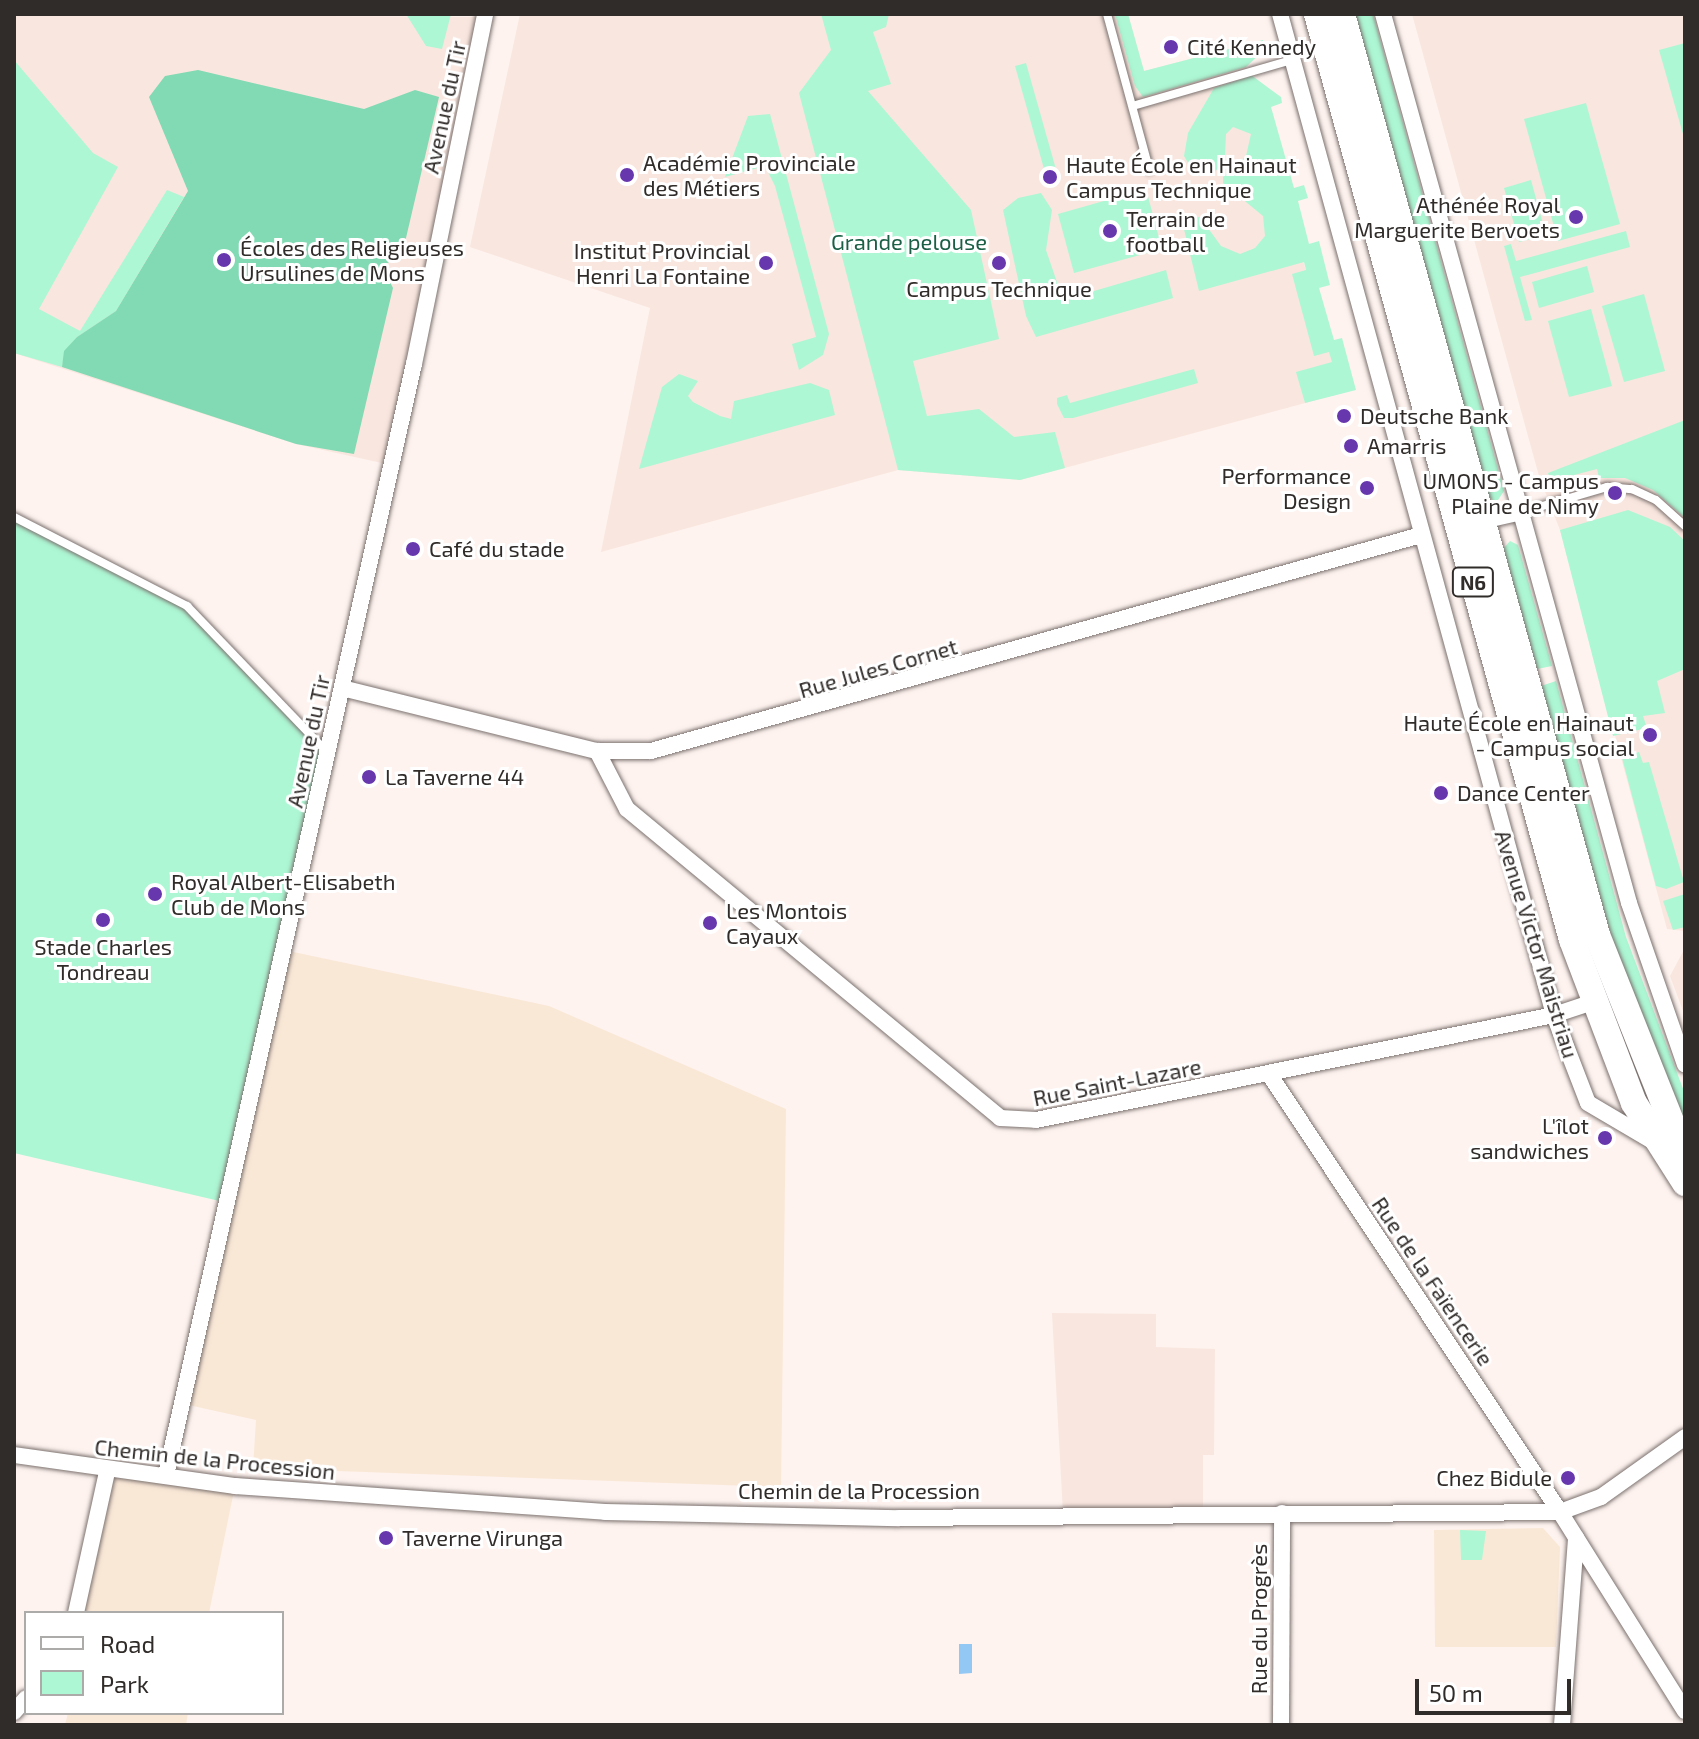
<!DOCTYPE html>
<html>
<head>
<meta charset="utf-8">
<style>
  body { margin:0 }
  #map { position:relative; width:1699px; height:1739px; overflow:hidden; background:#fef3ef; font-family:"Exo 2",sans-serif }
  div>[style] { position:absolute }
  .commercial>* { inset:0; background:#fae8d7 }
  .built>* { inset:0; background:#f9e6df }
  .green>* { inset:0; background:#adf7d4 }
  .forest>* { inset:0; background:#81dab3 }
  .water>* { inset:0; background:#94c8f4 }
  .roads { filter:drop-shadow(0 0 2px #7b716e) drop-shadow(0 0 2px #7b716e) }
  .lane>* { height:8px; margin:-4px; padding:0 4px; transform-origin:4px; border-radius:4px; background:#fff }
  .street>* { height:16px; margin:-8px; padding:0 8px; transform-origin:8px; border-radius:8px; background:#fff }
  .primary>* { height:26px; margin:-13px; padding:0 13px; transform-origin:13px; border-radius:13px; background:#fff }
  .dots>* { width:22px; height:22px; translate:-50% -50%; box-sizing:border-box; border:4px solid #fff; border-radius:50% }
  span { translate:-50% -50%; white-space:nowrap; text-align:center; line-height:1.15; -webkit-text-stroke:6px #fff; paint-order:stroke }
  .shield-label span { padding:2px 6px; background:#fff; border:2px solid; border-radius:6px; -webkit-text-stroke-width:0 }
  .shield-label { font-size:20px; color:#302c2a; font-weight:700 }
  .poi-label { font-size:22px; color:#302c2a }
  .left { translate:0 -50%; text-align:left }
  .right { translate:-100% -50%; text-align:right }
  .street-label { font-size:22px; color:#302c2a }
  .park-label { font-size:22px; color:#1b5f46 }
  .frame { position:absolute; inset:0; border:16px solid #302c2a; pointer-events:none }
  .legend { position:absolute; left:24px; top:1611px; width:260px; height:104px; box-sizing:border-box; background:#fff; border:2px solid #acabaa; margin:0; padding:10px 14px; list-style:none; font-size:24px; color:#302c2a }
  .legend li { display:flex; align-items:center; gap:16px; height:40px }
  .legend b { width:40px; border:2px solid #acabaa }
  .scale { position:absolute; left:1415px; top:1679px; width:156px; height:36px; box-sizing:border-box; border:4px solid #302c2a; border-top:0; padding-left:10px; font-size:24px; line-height:28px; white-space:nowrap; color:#302c2a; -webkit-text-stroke:6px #fff; paint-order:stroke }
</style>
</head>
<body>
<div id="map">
  <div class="commercial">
    <div style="clip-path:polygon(284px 950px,549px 1006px,786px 1109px,781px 1487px,253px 1468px,256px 1420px,184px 1404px)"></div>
    <div style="clip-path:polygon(107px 1472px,235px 1486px,209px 1613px,76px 1613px)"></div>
    <div style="clip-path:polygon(1543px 1528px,1560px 1547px,1556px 1647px,1435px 1647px,1434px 1530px)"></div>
    <div style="clip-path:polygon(68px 1713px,188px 1713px,186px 1725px,65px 1725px)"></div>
  </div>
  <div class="built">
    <div style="clip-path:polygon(14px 14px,485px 17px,391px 465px,296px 444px,14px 353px)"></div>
    <div style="clip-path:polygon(520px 14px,1128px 14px,1144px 71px,1240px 46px,1342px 393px,1020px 480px,898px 470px,601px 552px,650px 308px,470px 247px)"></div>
    <div style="clip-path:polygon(1412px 14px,1685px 14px,1685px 931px,1667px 929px,1560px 530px,1539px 476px)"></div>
    <div style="clip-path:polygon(1685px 948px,1685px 1016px,1670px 976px)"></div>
    <div style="clip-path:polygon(1052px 1313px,1156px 1314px,1156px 1347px,1215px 1349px,1214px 1455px,1203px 1455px,1203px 1512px,1063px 1513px)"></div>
  </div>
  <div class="green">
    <div style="clip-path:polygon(406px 14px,451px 14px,442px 49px,426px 46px)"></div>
    <div style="clip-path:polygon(821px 14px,889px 14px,886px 27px,873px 32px,891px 84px,868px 91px,971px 210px,999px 339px,913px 361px,927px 416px,979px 409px,1014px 437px,1055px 432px,1065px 468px,1020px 480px,898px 470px,799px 93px,831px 50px)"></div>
    <div style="clip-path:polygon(1115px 14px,1128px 14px,1144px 71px,1263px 40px,1263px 51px,1246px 67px,1143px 97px,1135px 86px)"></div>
    <div style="clip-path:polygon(1353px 14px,1373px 14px,1504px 491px,1496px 503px,1487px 495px)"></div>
    <div style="clip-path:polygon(1685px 43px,1685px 141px,1659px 50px)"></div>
    <div style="clip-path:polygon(14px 60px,93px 153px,118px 167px,39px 309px,80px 331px,167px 190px,184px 197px,116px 311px,77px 337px,65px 351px,62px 367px,14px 353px)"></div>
    <div style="clip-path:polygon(1026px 63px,1059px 180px,1048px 183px,1015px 66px)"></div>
    <div style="clip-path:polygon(1247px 72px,1281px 97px,1282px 103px,1271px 107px,1294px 188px,1304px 185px,1308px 198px,1298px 201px,1309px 244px,1319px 241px,1330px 285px,1319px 288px,1334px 340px,1342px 338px,1356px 390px,1305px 403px,1296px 372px,1332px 362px,1329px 352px,1314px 356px,1292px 274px,1306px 270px,1304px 262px,1199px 291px,1183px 225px,1189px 218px,1200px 217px,1221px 246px,1240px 254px,1255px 248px,1265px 236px,1263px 216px,1223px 183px,1223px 177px,1246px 156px,1251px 134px,1233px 127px,1226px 134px,1225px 156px,1214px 174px,1196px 176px,1184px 156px,1188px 133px,1214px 88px,1248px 77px)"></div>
    <div style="clip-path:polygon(1586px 103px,1620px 224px,1558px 241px,1524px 119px)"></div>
    <div style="clip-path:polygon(770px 114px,829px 334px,823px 355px,799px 370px,792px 344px,816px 337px,775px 186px,765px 166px,725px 177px,748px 116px)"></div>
    <div style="clip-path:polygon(1531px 180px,1546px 235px,1519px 242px,1504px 188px)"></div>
    <div style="clip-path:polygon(1146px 189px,1162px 249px,1074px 273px,1058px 214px)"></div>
    <div style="clip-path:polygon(1041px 193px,1052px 210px,1046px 250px,1060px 291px,1094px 291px,1166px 270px,1173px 298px,1036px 337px,1026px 316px,1003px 210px,1018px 198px)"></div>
    <div style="clip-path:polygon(1626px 231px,1630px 247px,1520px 277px,1532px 320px,1525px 321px,1504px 246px,1511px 244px,1516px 261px)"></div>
    <div style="clip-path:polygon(1587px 266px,1594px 292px,1539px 308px,1532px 282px)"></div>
    <div style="clip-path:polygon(1644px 294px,1665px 371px,1624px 382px,1602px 306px)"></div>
    <div style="clip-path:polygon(1591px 309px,1612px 386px,1569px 397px,1548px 321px)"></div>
    <div style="clip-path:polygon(1194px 369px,1198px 383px,1073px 418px,1064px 418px,1057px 404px,1057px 398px,1067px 395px,1070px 403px)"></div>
    <div style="clip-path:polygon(679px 374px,698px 381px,688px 396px,693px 402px,720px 416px,731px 419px,734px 401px,810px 383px,829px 390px,835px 415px,639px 469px,662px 387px)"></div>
    <div style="clip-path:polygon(1685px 420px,1685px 518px,1653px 490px,1625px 478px,1599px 478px,1597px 469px,1551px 481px,1548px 473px)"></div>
    <div style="clip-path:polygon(1628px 510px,1670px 527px,1685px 541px,1685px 669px,1657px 681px,1665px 713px,1643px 716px,1647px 728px,1613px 736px,1560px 530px)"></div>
    <div style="clip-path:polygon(14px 516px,187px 606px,328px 753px,228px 1203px,14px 1153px)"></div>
    <div style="clip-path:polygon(1510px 541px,1518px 545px,1552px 666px,1537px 669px,1503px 549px)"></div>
    <div style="clip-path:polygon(1556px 681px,1626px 937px,1685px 1094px,1685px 1127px,1624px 979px,1594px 877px,1541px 686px)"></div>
    <div style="clip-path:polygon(1639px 752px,1643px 763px,1649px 762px,1684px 882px,1666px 889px,1656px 886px,1622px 758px)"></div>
    <div style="clip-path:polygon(1685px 894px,1685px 927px,1673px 930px,1663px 901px)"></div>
    <div style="clip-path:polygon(1460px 1530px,1486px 1531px,1482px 1560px,1461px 1560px)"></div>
  </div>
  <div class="forest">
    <div style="clip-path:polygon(198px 70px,364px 109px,415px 90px,439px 97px,402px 255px,382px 266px,393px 288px,354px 454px,296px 444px,62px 367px,64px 351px,77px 337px,116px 311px,188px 191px,149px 97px,165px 76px)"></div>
  </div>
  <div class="water">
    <div style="clip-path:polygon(972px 1644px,972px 1673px,959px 1674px,959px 1644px)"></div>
  </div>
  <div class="roads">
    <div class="lane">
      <div style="left:1107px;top:14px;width:161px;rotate:74.8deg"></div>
      <div style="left:1136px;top:105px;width:162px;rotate:-16.1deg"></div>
      <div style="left:1522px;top:512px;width:89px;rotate:-16.4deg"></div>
      <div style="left:1607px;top:487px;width:25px;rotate:5deg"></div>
      <div style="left:1632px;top:489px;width:26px;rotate:25deg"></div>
      <div style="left:1656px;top:500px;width:39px;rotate:42deg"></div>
      <div style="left:14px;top:517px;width:195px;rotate:27.2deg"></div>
      <div style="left:187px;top:606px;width:202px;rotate:46.2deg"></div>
    </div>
    <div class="street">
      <div style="left:1280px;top:14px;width:1038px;rotate:74.69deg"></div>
      <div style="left:1554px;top:1015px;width:94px;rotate:68.9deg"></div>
      <div style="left:1588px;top:1103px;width:77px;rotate:30.6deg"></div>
      <div style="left:1383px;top:14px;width:922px;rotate:74.53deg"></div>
      <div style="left:1629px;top:903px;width:171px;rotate:70.9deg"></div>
      <div style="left:1482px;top:521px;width:41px;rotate:-12.7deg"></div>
      <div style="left:342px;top:688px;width:263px;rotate:13.9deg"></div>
      <div style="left:597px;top:751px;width:54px"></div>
      <div style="left:651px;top:751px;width:800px;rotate:-15.67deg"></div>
      <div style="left:597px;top:751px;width:65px;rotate:62.7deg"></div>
      <div style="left:627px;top:809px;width:484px;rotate:39.6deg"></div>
      <div style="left:1000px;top:1118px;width:36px;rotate:3deg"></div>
      <div style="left:1036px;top:1120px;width:529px;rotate:-11.46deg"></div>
      <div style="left:1554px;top:1015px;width:41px;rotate:-18.4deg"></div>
      <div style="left:1269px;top:1074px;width:526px;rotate:56.4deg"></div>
      <div style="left:1560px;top:1512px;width:235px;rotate:57.9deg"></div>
      <div style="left:14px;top:1455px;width:223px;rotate:8deg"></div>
      <div style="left:235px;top:1486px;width:371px;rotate:4deg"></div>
      <div style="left:605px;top:1512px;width:294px;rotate:1.2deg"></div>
      <div style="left:899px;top:1518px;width:661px;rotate:-0.52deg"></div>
      <div style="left:1560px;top:1512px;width:44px;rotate:-20.1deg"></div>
      <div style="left:1601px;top:1497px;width:103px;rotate:-35.5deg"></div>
      <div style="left:166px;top:1475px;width:1138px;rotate:-77.42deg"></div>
      <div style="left:414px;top:364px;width:357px;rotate:-78.5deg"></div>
      <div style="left:76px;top:1613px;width:144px;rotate:-77.6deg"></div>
      <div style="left:14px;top:1712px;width:18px;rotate:-49deg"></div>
      <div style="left:1281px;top:1725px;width:212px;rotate:-89.7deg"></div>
      <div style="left:1562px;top:1725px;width:188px;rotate:-85.7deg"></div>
    </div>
    <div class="primary">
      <div style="left:1317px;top:14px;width:960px;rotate:74.6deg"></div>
      <div style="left:1572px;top:940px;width:174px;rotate:69.2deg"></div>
      <div style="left:1634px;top:1103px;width:95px;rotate:57.5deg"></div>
      <div style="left:1342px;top:14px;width:956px;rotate:74.52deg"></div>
      <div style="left:1597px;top:935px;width:238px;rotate:68.3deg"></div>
    </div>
  </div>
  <div class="dots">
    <div style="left:1171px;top:47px;background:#6737ae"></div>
    <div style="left:627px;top:175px;background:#6737ae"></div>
    <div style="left:1050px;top:177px;background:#6737ae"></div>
    <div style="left:1576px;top:217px;background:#6737ae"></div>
    <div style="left:1110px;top:231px;background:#6737ae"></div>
    <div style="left:224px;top:260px;background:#6737ae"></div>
    <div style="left:766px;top:263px;background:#6737ae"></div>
    <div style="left:999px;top:263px;background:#6737ae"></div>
    <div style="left:1344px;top:416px;background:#6737ae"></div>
    <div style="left:1351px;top:446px;background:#6737ae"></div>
    <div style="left:1367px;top:488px;background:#6737ae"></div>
    <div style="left:1615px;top:493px;background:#6737ae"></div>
    <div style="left:413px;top:549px;background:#6737ae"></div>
    <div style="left:1650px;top:735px;background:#6737ae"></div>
    <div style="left:369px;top:777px;background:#6737ae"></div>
    <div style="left:1441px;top:793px;background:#6737ae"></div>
    <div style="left:155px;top:894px;background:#6737ae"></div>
    <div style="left:103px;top:920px;background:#6737ae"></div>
    <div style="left:710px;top:923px;background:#6737ae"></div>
    <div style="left:1605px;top:1138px;background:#6737ae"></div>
    <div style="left:1568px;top:1478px;background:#6737ae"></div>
    <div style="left:386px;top:1538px;background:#6737ae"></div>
  </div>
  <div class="shield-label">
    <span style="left:1473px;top:582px">N6</span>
  </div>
  <div class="poi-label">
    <span class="left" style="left:1187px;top:47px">Cité Kennedy</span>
    <span class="left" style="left:643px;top:175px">Académie Provinciale<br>des Métiers</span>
    <span class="left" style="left:1066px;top:177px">Haute École en Hainaut<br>Campus Technique</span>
    <span class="right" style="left:1560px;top:217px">Athénée Royal<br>Marguerite Bervoets</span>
    <span class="left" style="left:1126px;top:231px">Terrain de<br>football</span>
    <span class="left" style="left:240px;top:260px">Écoles des Religieuses<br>Ursulines de Mons</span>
    <span class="right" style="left:750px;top:263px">Institut Provincial<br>Henri La Fontaine</span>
    <span style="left:999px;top:289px">Campus Technique</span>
    <span class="left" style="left:1360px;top:416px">Deutsche Bank</span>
    <span class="left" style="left:1367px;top:446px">Amarris</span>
    <span class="right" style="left:1351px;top:488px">Performance<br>Design</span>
    <span class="right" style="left:1599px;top:493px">UMONS - Campus<br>Plaine de Nimy</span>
    <span class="left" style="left:429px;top:549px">Café du stade</span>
    <span class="right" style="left:1634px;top:735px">Haute École en Hainaut<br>- Campus social</span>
    <span class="left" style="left:385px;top:777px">La Taverne 44</span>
    <span class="left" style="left:1457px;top:793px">Dance Center</span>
    <span class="left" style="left:171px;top:894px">Royal Albert-Elisabeth<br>Club de Mons</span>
    <span class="left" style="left:726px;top:923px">Les Montois<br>Cayaux</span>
    <span style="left:103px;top:959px">Stade Charles<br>Tondreau</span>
    <span class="right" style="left:1589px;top:1138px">L'îlot<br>sandwiches</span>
    <span class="right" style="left:1552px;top:1478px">Chez Bidule</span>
    <span class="left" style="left:402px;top:1538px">Taverne Virunga</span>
  </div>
  <div class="street-label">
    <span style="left:444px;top:107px;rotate:-78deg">Avenue du Tir</span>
    <span style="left:878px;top:668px;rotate:-16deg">Rue Jules Cornet</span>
    <span style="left:308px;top:741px;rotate:-78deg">Avenue du Tir</span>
    <span style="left:1537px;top:944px;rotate:73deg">Avenue Victor Maistriau</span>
    <span style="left:1117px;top:1082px;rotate:-11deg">Rue Saint-Lazare</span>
    <span style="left:1433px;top:1281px;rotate:56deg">Rue de la Faïencerie</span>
    <span style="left:215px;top:1459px;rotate:6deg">Chemin de la Procession</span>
    <span style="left:859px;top:1491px">Chemin de la Procession</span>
    <span style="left:1259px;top:1619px;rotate:-90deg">Rue du Progrès</span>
  </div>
  <div class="park-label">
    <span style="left:909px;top:242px">Grande pelouse</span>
  </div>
  <div class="frame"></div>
  <ul class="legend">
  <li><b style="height:10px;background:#fff"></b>Road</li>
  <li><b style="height:22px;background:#adf7d4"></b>Park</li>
  </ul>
  <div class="scale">50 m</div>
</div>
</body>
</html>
